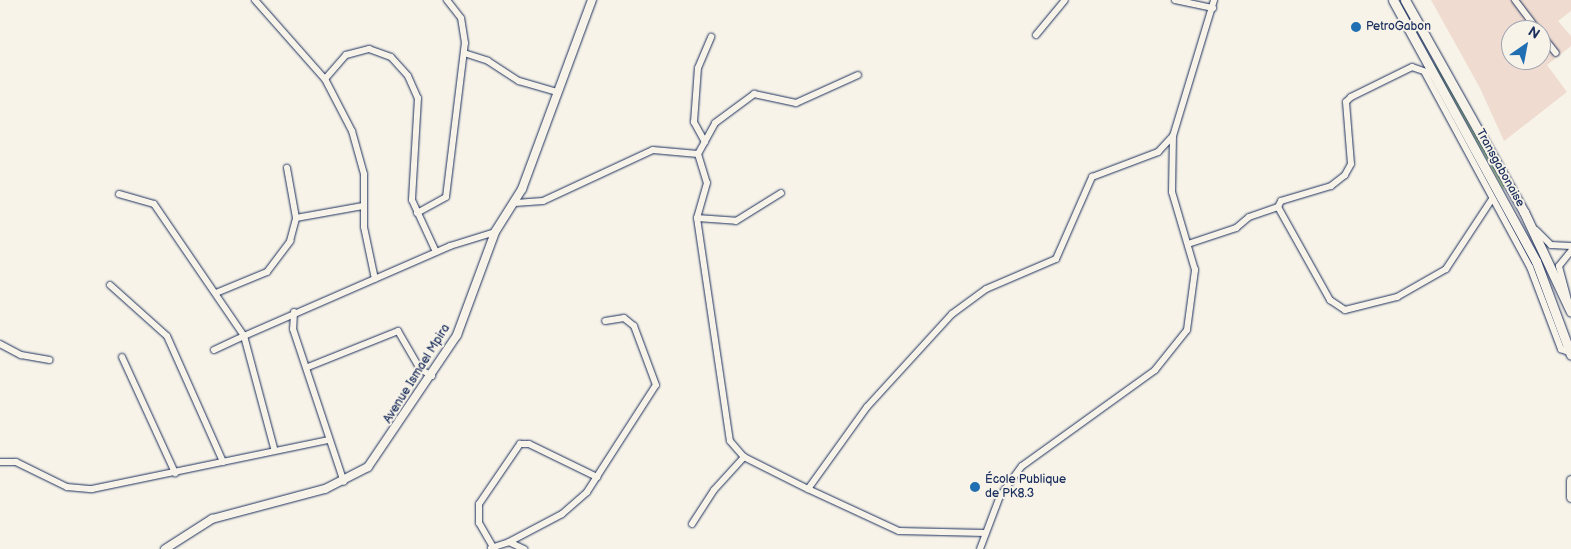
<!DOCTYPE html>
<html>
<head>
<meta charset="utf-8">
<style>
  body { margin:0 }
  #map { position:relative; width:1571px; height:549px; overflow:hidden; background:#f7f3e8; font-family:"Balsamiq Sans",sans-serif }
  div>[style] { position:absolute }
  .built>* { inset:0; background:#efdbcf }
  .green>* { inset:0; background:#c7e59d }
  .roads { filter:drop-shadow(0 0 1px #1b2f5e) drop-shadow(0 0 1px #1b2f5e) }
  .minor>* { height:6px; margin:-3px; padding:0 3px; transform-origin:3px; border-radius:3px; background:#f7f3e8 }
  .major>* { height:8px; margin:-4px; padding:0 4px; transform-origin:4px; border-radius:4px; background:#f7f3e8 }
  .highway>* { height:9px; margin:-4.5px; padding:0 4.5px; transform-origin:4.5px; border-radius:4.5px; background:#f7f3e8 }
  .dots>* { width:14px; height:14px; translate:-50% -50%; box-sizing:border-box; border:2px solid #f7f3e8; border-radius:50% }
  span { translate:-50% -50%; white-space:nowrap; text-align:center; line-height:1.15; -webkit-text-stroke:4px #f7f3e8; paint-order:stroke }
  .poi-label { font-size:12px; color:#1b2f5e }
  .left { translate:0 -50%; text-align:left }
  .street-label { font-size:12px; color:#1b2f5e }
  .north { position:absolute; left:1501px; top:20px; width:50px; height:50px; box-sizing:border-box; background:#f7f3e8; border:1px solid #9fa5b1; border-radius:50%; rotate:33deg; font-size:14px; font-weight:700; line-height:20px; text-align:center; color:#1b2f5e }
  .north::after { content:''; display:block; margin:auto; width:18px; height:22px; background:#1f6fb2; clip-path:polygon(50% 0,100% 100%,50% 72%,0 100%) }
</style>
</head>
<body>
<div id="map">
  <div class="built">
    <div style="clip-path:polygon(evenodd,1431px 0,1571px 0,1571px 11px,1558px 21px,1571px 36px,1571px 46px,1547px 65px,1567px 92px,1504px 141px,1480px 88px,1431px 0,1511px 30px,1541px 30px,1541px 60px,1511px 60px,1511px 30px)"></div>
  </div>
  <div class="green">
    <div style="clip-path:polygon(1437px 63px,1505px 187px,1503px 189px,1434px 65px)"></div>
  </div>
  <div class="roads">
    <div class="minor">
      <div style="left:255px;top:0;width:106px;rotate:48.5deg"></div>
      <div style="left:325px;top:79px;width:59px;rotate:62.6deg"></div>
      <div style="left:352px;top:131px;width:45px;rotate:74.4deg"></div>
      <div style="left:364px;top:174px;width:53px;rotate:90deg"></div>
      <div style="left:364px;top:227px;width:53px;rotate:78.1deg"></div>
      <div style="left:1175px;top:0;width:39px;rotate:12deg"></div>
      <div style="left:1515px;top:0;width:38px;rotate:53deg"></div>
      <div style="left:1541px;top:34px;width:24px;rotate:52deg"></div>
      <div style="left:1036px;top:35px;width:45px;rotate:-50.4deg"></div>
      <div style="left:464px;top:53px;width:25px;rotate:18deg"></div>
      <div style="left:488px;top:61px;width:37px;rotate:33deg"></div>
      <div style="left:519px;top:81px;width:40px;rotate:16deg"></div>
      <div style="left:1425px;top:73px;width:221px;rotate:61.6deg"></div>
      <div style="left:1530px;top:267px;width:88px;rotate:69.3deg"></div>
      <div style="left:1561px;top:349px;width:11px;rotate:22deg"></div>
      <div style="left:1435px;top:75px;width:24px;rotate:-161deg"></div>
      <div style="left:1412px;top:67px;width:68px;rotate:153.8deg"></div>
      <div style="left:1351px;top:97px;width:7px;rotate:135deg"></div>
      <div style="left:1346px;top:102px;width:62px;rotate:85.4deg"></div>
      <div style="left:1351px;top:164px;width:13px;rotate:119deg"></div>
      <div style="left:1345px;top:175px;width:18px;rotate:142deg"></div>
      <div style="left:1331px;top:186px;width:52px;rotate:163.3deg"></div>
      <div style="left:1281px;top:201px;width:7px;rotate:117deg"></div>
      <div style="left:1278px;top:207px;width:107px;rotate:60.8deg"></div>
      <div style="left:1330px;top:300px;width:18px;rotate:34deg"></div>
      <div style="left:1345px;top:310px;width:54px;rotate:-14deg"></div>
      <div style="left:1397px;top:297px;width:56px;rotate:-29.7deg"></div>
      <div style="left:1446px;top:269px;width:84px;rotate:-56.7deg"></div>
      <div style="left:325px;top:79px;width:32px;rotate:-49deg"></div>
      <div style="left:346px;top:55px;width:24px;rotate:-15deg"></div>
      <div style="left:369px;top:49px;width:23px;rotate:20deg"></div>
      <div style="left:391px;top:57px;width:25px;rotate:48deg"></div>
      <div style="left:408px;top:76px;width:24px;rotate:66deg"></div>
      <div style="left:418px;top:98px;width:102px;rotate:93.4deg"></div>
      <div style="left:412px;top:200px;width:57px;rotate:65.2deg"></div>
      <div style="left:705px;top:142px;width:23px;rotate:-119deg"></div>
      <div style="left:694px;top:122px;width:54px;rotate:-85.8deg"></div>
      <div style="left:698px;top:68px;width:34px;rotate:-67deg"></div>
      <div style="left:698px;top:154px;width:30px;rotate:73deg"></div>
      <div style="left:707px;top:183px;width:36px;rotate:106deg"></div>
      <div style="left:697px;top:218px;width:225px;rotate:81.6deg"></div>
      <div style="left:730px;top:441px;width:21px;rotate:49deg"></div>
      <div style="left:744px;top:457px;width:72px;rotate:26.6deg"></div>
      <div style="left:808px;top:489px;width:101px;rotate:-54.3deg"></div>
      <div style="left:867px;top:407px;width:126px;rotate:-47.6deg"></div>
      <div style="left:952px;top:314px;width:42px;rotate:-36.3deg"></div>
      <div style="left:986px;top:289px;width:76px;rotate:-23.2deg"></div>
      <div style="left:1056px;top:259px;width:90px;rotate:-66.3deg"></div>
      <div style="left:1092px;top:177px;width:71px;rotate:-20.7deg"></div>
      <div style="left:1158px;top:152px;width:22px;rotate:-47deg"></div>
      <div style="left:119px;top:194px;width:36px;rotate:16deg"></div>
      <div style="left:154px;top:204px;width:160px;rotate:55.7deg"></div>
      <div style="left:244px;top:336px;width:225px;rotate:-23.6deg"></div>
      <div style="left:450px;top:246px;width:47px;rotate:-17.3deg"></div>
      <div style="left:515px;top:203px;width:28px;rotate:-4deg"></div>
      <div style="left:543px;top:201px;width:121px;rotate:-24.9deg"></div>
      <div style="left:653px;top:150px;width:45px;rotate:5.1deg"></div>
      <div style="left:698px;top:154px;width:35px;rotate:-61deg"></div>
      <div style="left:715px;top:123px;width:49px;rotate:-36.6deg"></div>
      <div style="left:754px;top:94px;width:43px;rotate:12.1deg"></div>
      <div style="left:796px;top:103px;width:68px;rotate:-24.3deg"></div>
      <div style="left:417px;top:213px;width:33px;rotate:-29deg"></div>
      <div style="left:446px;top:197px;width:155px;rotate:-83deg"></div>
      <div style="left:465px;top:43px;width:25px;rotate:-99deg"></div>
      <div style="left:461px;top:18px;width:23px;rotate:-128deg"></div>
      <div style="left:296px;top:218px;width:68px;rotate:-10.2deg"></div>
      <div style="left:697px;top:218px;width:39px;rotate:4deg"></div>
      <div style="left:736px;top:221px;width:53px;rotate:-31.9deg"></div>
      <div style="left:1536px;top:230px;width:21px;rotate:45deg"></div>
      <div style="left:1551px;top:245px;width:20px;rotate:3deg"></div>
      <div style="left:1188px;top:244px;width:51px;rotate:-18.4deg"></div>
      <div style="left:1236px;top:228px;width:17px;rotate:-40deg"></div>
      <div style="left:1249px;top:217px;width:31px;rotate:-19deg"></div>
      <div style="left:110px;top:285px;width:76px;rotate:41.8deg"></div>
      <div style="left:167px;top:336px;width:138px;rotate:66deg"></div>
      <div style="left:216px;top:293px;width:55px;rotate:-22.4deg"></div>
      <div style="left:267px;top:272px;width:39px;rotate:-53deg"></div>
      <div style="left:290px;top:241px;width:24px;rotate:-75deg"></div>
      <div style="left:296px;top:218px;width:51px;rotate:-100.2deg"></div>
      <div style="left:1568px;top:300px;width:35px;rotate:-105deg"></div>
      <div style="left:1559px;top:266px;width:19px;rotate:-51deg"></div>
      <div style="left:294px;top:312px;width:17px;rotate:93deg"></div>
      <div style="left:293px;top:329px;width:161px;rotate:71.6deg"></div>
      <div style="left:0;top:344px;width:24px;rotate:28deg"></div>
      <div style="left:21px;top:355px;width:29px;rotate:10deg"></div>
      <div style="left:214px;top:350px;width:33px;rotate:-25deg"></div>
      <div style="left:244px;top:336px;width:116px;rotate:75deg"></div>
      <div style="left:122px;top:357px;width:128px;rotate:65.4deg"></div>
      <div style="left:308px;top:367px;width:97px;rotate:-21.8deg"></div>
      <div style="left:398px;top:331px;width:44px;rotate:59.9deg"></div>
      <div style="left:420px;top:369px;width:14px;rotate:30deg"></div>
      <div style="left:0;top:462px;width:16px"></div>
      <div style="left:16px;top:462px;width:57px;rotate:26.1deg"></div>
      <div style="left:67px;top:487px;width:25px;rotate:5deg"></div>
      <div style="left:92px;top:489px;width:242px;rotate:-11.7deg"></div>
      <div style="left:808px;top:489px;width:100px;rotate:24.8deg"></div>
      <div style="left:899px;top:531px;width:86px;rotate:1.3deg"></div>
      <div style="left:692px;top:524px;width:40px;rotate:-57.1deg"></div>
      <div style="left:714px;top:490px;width:45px;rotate:-47.7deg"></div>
      <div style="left:509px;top:542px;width:60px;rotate:-27.8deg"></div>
      <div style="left:562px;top:514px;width:33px;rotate:-41deg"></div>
      <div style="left:587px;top:492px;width:127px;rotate:-57.2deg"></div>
      <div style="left:656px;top:385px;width:63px;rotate:-110.4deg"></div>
      <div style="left:634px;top:326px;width:13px;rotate:-141deg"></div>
      <div style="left:624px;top:318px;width:19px;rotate:171deg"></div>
      <div style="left:493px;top:547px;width:28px;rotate:-120deg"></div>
      <div style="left:479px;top:523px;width:19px;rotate:-90deg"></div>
      <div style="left:479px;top:504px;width:73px;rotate:-55.7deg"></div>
      <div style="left:520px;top:444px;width:9px"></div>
      <div style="left:529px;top:444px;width:76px;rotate:25.9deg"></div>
      <div style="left:491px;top:548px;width:19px;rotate:-18deg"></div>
      <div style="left:509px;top:542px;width:17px;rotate:25deg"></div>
      <div style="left:980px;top:549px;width:57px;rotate:-69.3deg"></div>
      <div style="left:1000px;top:496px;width:37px;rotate:-54deg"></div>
      <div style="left:1022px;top:466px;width:164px;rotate:-35.8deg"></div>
      <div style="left:1155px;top:370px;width:51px;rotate:-51.3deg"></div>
      <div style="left:1187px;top:330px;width:61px;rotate:-82.4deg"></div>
      <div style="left:1195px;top:270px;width:81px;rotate:-106.4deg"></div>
      <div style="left:1172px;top:192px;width:56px;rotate:-89deg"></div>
      <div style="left:1173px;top:136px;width:142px;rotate:-73.2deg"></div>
    </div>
    <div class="major">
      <div style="left:165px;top:549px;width:56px;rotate:-32.6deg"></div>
      <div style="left:212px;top:519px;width:117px;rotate:-14.9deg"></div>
      <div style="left:325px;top:489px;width:48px;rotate:-27.1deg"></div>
      <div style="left:368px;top:467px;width:159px;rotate:-56deg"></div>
      <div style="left:457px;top:335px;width:110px;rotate:-69.7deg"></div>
      <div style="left:495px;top:232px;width:51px;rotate:-57.9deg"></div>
      <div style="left:522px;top:189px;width:202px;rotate:-69.7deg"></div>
    </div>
    <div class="highway">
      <div style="left:1393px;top:0;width:298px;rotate:61.3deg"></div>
      <div style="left:1536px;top:261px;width:100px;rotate:69.6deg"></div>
      <div style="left:1405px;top:0;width:243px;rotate:60.7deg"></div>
      <div style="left:1524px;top:212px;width:110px;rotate:64.8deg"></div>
      <div style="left:1571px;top:480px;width:17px;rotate:90deg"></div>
    </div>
  </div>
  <div class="dots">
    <div style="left:1356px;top:27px;background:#1f6fb2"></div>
    <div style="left:975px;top:487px;background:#1f6fb2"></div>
  </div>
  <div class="poi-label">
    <span class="left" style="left:1366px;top:27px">PetroGabon</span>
    <span class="left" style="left:985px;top:487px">École Publique<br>de PK8.3</span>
  </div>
  <div class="street-label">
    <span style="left:1500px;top:168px;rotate:61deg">Transgabonaise</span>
    <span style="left:417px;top:374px;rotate:-58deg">Avenue Ismael Mpira</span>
  </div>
  <div class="north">N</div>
</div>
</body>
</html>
